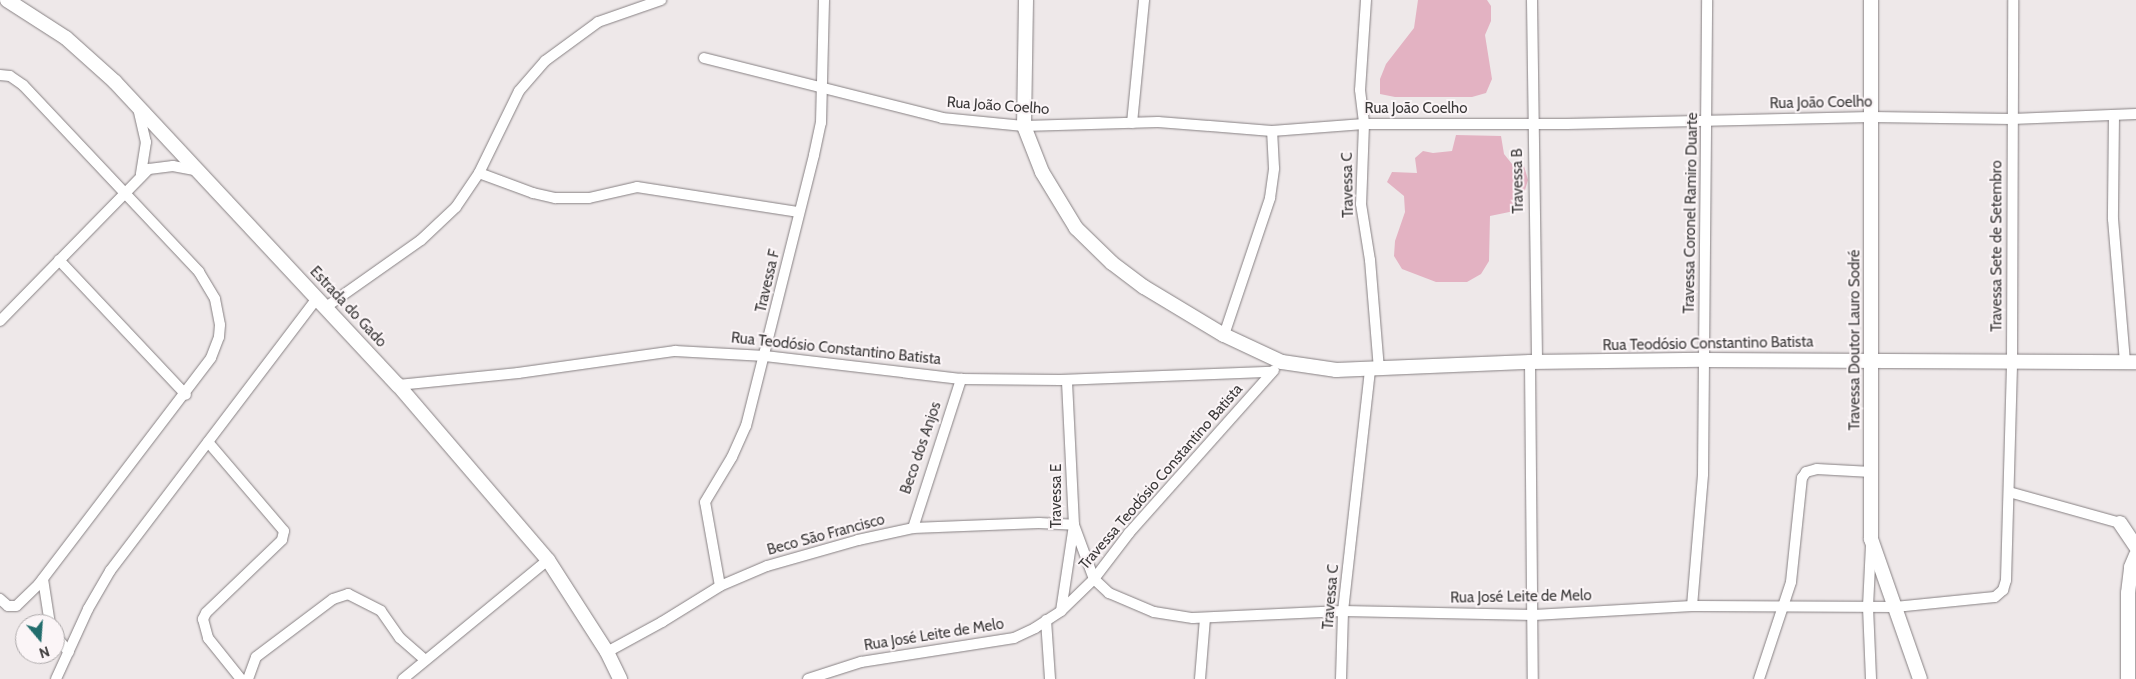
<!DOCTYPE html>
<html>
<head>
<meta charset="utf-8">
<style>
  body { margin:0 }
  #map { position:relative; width:2136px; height:679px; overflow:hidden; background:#eee8e9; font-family:Cabin,sans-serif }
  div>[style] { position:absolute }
  .green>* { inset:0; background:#e3b2c2 }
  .roads { filter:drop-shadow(0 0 1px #878183) drop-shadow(0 0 1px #878183) }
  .street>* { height:10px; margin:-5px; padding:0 5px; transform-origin:5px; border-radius:5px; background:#fff }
  .secondary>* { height:14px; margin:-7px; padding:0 7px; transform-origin:7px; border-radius:7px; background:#fff }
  span { translate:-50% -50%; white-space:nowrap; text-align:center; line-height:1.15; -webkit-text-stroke:4px #fbf5f7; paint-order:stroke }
  .street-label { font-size:15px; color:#3b3939 }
  .north { position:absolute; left:15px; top:614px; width:50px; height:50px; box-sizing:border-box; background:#fbf5f7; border:1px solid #aeaaab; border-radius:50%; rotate:162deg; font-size:14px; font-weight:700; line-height:20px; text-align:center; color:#3b3939 }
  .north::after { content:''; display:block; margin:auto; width:18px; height:22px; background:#226d6d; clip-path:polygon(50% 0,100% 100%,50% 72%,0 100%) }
</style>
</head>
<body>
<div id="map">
  <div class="green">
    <div style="clip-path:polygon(1418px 0,1487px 0,1491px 6px,1491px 21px,1485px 35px,1492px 79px,1486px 93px,1472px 97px,1395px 97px,1380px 94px,1380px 79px,1386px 64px,1414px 28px)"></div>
    <div style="clip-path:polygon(1456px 135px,1501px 136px,1504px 154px,1512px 164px,1524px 166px,1528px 180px,1519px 210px,1490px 216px,1489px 261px,1481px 274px,1467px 282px,1436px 282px,1402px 269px,1394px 256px,1395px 241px,1405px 212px,1404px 196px,1387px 182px,1392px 172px,1417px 173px,1415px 158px,1423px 151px,1433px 153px,1452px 151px)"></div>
  </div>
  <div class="roads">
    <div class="street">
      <div style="left:1366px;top:0;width:90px;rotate:93.8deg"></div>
      <div style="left:1360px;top:90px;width:34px;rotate:83deg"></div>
      <div style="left:1364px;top:124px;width:80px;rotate:92.1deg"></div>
      <div style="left:1361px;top:204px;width:57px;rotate:80.9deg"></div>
      <div style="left:1370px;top:260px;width:109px;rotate:85.3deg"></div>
      <div style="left:1532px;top:0;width:362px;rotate:89.2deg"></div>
      <div style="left:704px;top:58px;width:245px;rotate:14.1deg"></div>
      <div style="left:942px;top:118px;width:82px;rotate:5.6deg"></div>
      <div style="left:1024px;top:126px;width:134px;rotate:-1.7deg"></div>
      <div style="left:1158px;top:122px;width:114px;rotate:4.5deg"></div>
      <div style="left:1272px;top:131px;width:92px;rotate:-4.4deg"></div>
      <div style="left:1364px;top:124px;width:203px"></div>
      <div style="left:1567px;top:124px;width:304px;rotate:-1.3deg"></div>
      <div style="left:1871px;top:117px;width:141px;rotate:0.8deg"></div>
      <div style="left:2012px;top:119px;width:124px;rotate:-2.3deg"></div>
      <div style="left:0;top:75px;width:10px;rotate:6deg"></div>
      <div style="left:10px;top:76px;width:16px;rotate:35deg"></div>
      <div style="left:23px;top:85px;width:257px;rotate:46.7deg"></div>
      <div style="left:199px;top:272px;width:31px;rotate:59deg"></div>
      <div style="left:215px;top:299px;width:26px;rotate:79deg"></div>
      <div style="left:220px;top:325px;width:12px;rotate:95deg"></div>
      <div style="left:219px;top:337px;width:22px;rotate:111deg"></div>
      <div style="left:211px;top:358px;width:285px;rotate:127.3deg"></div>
      <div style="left:38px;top:585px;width:30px;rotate:136deg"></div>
      <div style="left:16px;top:606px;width:8px;rotate:180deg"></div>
      <div style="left:8px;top:606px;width:11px;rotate:-139deg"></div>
      <div style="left:138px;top:108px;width:35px;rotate:77deg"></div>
      <div style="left:146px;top:142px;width:33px;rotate:99deg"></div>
      <div style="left:2114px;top:115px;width:104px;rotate:90.6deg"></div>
      <div style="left:2113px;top:219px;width:144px;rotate:85.2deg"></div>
      <div style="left:1132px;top:123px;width:124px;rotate:-84.4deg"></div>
      <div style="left:479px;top:173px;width:58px;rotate:20.3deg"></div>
      <div style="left:533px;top:193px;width:23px;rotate:13deg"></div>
      <div style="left:555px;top:198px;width:34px"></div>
      <div style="left:589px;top:198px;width:49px;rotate:-12.9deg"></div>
      <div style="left:637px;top:187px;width:164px;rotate:8.8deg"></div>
      <div style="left:59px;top:260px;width:185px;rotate:46.7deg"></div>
      <div style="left:326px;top:307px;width:116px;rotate:-35.2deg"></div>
      <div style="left:421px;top:240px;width:48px;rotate:-43.3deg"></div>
      <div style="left:456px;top:207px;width:41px;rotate:-55.9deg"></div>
      <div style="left:479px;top:173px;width:91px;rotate:-64deg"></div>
      <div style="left:519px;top:91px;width:40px;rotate:-49deg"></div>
      <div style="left:545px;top:61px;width:66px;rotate:-36.3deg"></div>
      <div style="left:598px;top:22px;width:67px;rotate:-19.2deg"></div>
      <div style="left:0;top:321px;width:213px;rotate:-45.6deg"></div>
      <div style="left:149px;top:169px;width:24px;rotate:-7deg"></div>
      <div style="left:173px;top:166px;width:26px;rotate:11deg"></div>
      <div style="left:1224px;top:335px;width:145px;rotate:-71.4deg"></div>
      <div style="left:1270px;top:198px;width:30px;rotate:-82deg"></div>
      <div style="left:1274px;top:168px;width:37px;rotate:-93deg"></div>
      <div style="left:1530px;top:362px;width:317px;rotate:89.5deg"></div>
      <div style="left:398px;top:385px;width:121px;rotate:-5.7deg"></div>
      <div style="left:518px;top:373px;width:159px;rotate:-8deg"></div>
      <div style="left:675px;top:351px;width:90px;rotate:3.2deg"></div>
      <div style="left:765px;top:356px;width:197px;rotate:6.7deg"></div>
      <div style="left:961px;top:379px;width:99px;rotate:0.6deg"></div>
      <div style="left:1060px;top:380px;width:212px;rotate:-2.2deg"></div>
      <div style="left:208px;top:442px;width:117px;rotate:49.5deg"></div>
      <div style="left:284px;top:531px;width:9px;rotate:103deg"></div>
      <div style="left:282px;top:540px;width:105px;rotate:136.2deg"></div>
      <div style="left:206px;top:613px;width:7px;rotate:117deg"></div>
      <div style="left:203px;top:619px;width:20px;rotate:75deg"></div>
      <div style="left:208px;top:638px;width:53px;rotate:51.2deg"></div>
      <div style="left:2009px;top:492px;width:115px;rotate:15.6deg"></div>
      <div style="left:1074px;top:525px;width:58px;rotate:69.7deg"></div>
      <div style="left:1094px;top:579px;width:21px;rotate:43deg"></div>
      <div style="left:1109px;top:593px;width:49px;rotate:22.9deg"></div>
      <div style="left:1154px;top:612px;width:39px;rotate:9deg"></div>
      <div style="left:1193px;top:618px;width:150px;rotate:-2.7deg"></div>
      <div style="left:1343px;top:611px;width:191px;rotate:1.2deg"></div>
      <div style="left:1534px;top:615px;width:158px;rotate:-3.3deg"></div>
      <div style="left:1692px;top:606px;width:203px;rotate:0.3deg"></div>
      <div style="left:1895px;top:607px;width:100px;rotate:-5.7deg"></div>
      <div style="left:1995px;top:597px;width:11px;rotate:-41deg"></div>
      <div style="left:2003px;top:590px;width:10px;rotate:-73deg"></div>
      <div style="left:2006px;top:580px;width:218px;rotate:-88.4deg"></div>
      <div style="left:2012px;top:362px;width:362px;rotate:-89.8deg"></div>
      <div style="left:913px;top:528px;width:157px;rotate:-72.1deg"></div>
      <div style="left:1871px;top:545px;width:62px;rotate:92.8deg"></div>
      <div style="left:1868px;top:607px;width:72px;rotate:87.6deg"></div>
      <div style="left:43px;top:579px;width:46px;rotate:81.2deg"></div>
      <div style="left:720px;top:586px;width:85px;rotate:-100.1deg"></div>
      <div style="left:705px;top:502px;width:52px;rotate:-59deg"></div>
      <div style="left:732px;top:457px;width:34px;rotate:-66deg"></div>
      <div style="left:746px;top:426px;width:279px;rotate:-75.9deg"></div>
      <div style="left:814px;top:155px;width:33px;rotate:-78deg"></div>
      <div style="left:821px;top:123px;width:123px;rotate:-88.6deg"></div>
      <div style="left:1692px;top:606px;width:132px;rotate:-85.2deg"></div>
      <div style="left:1703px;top:474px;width:474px;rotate:-89.5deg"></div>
      <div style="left:1061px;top:611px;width:87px;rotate:-81.4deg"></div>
      <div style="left:1074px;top:525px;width:145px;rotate:-92.8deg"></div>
      <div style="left:1046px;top:620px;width:59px;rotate:86.1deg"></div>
      <div style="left:55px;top:635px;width:22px;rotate:51deg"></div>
      <div style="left:607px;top:652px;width:63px;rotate:-28.6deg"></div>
      <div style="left:662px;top:622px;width:68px;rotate:-31.8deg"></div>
      <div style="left:720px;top:586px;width:51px;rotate:-23.1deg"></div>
      <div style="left:767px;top:566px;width:95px;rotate:-15.9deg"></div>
      <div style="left:858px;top:540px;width:56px;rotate:-12.3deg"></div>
      <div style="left:913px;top:528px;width:126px;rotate:-2.3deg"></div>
      <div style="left:1039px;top:523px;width:35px;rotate:3deg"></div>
      <div style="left:56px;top:679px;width:77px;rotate:-65.4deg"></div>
      <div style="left:88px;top:609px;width:44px;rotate:-59.9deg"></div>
      <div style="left:110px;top:571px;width:343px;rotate:-52.8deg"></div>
      <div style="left:248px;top:679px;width:23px;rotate:-70deg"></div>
      <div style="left:256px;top:657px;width:96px;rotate:-37deg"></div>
      <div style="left:333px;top:599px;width:16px;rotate:-18deg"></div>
      <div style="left:348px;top:594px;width:37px;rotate:27deg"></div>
      <div style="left:381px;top:611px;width:33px;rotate:55deg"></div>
      <div style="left:400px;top:638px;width:33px;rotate:41deg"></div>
      <div style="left:403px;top:679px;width:188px;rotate:-39.4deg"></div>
      <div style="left:808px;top:679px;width:56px;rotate:-17.8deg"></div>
      <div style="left:861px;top:662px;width:155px;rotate:-8.9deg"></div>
      <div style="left:1014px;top:638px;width:23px;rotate:-25deg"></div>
      <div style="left:1035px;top:628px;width:31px;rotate:-33deg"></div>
      <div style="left:1061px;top:611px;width:46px;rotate:-44.1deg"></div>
      <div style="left:1094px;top:579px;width:58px;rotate:-52.7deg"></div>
      <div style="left:1129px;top:533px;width:218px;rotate:-48.3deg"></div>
      <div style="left:1200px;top:679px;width:61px;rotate:-85.3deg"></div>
      <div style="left:1341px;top:679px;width:68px;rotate:-88.3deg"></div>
      <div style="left:1343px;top:611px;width:244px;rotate:-83.6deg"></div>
      <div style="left:1759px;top:679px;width:102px;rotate:-71.7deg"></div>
      <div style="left:1791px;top:582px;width:105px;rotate:-84deg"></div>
      <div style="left:1802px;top:478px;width:7px;rotate:-56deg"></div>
      <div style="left:1806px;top:472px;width:11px;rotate:-15deg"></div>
      <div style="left:1817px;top:469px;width:54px;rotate:3.2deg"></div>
    </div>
    <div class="secondary">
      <div style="left:7px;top:0;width:70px;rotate:32.8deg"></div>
      <div style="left:66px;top:38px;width:66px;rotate:41.9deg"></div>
      <div style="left:115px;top:82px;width:415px;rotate:47deg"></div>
      <div style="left:398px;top:385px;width:230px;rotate:49.4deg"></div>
      <div style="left:548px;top:560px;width:109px;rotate:57.3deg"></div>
      <div style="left:607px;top:652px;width:30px;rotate:64deg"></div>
      <div style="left:1026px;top:0;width:126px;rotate:90.9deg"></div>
      <div style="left:1024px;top:126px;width:49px;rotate:68.6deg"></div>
      <div style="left:1042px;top:172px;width:66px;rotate:58.7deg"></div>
      <div style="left:1076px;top:228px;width:50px;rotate:44.2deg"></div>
      <div style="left:1112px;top:263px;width:40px;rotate:37deg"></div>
      <div style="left:1144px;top:287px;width:93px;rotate:31deg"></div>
      <div style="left:1224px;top:335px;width:64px;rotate:25deg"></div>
      <div style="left:1282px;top:362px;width:55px;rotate:8.4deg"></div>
      <div style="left:1336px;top:370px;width:194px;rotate:-2.4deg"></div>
      <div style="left:1530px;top:362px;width:174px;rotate:-0.7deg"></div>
      <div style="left:1704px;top:360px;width:432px;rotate:0.3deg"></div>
      <div style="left:1871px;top:0;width:539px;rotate:90deg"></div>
      <div style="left:1871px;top:539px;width:148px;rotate:70.7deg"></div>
      <div style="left:2120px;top:523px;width:29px;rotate:56deg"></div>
      <div style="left:2128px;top:679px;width:86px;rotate:-90deg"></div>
      <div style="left:2128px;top:593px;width:26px;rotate:-83deg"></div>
      <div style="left:2131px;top:567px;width:13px;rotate:-67deg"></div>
    </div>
  </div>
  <div class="street-label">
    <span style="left:1821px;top:103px;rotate:-1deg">Rua João Coelho</span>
    <span style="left:998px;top:106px;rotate:4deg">Rua João Coelho</span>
    <span style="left:1416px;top:109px">Rua João Coelho</span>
    <span style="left:1518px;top:181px;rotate:-91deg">Travessa B</span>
    <span style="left:1348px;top:185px;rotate:-91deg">Travessa C</span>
    <span style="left:1691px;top:213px;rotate:-89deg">Travessa Coronel Ramiro Duarte</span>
    <span style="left:1997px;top:246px;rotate:-90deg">Travessa Sete de Setembro</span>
    <span style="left:768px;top:281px;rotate:-77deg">Travessa F</span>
    <span style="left:348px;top:307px;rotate:47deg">Estrada do Gado</span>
    <span style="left:1855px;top:340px;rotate:-90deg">Travessa Doutor Lauro Sodré</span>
    <span style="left:1708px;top:344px;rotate:-1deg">Rua Teodósio Constantino Batista</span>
    <span style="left:836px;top:349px;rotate:6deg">Rua Teodósio Constantino Batista</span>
    <span style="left:921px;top:448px;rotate:-71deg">Beco dos Anjos</span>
    <span style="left:1161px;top:477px;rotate:-49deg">Travessa Teodósio Constantino Batista</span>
    <span style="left:1057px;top:496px;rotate:-90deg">Travessa E</span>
    <span style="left:826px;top:535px;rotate:-15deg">Beco São Francisco</span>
    <span style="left:1331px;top:597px;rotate:-85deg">Travessa C</span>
    <span style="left:1521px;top:597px;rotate:-1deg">Rua José Leite de Melo</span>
    <span style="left:934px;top:635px;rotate:-9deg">Rua José Leite de Melo</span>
  </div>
  <div class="north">N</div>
</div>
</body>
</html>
